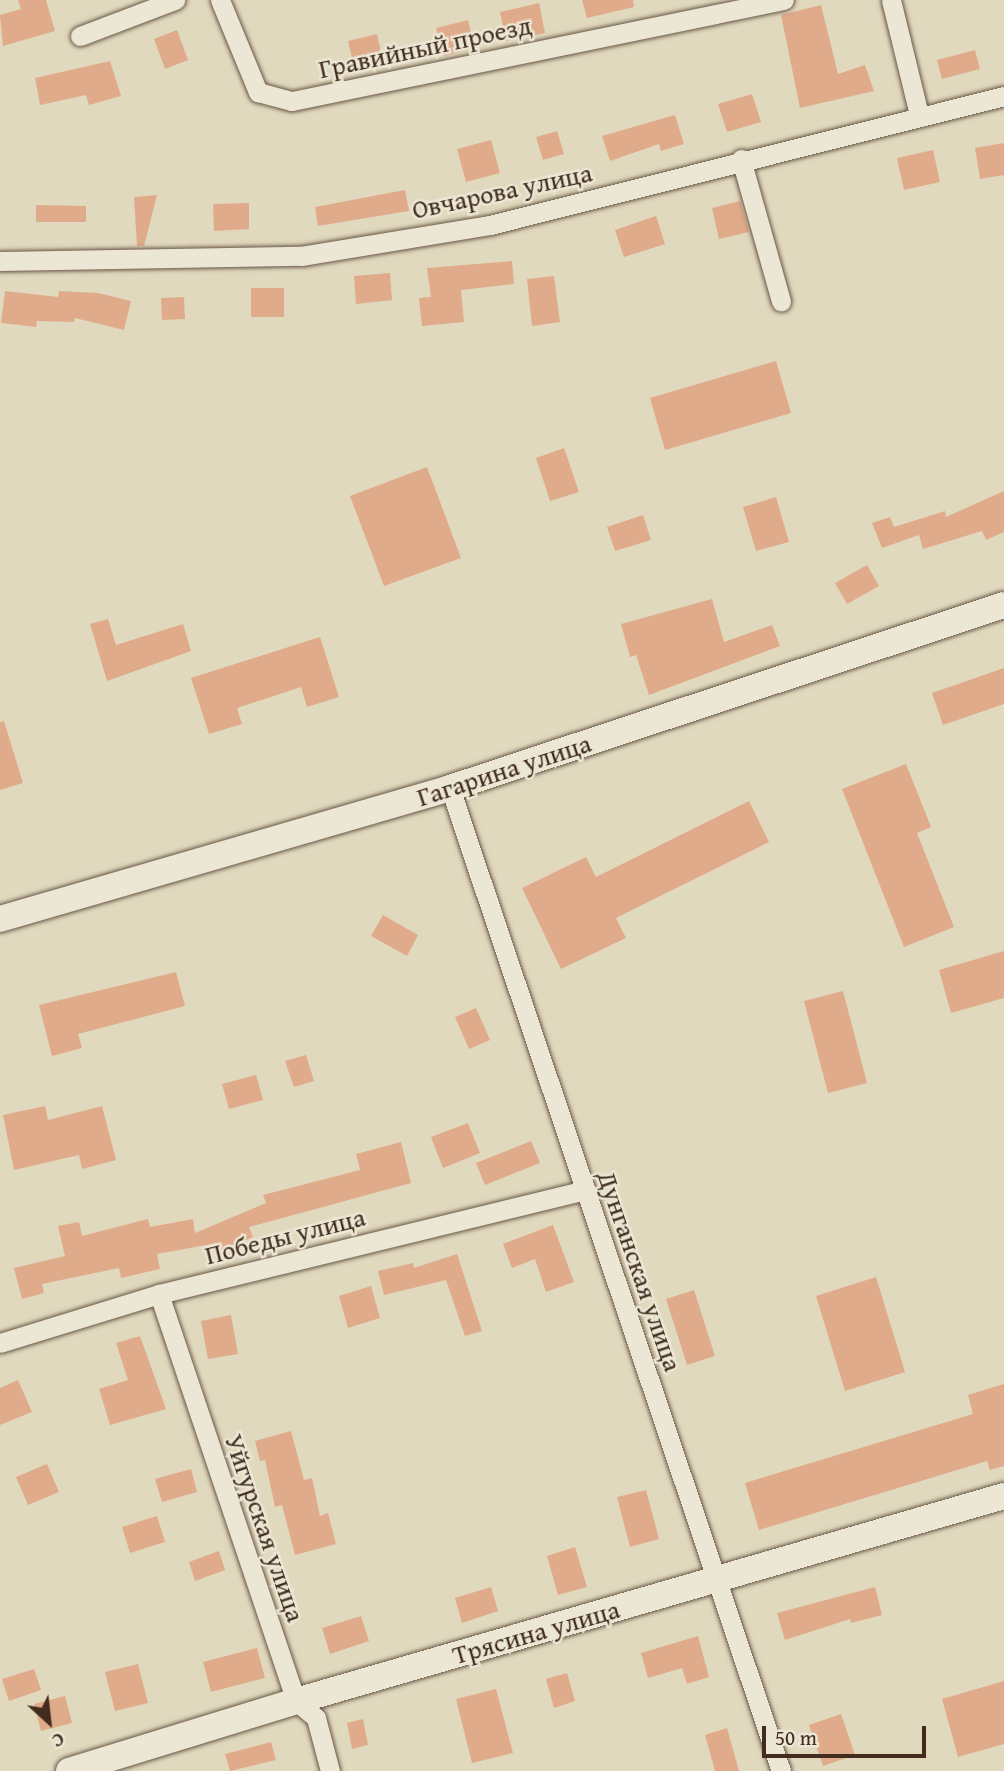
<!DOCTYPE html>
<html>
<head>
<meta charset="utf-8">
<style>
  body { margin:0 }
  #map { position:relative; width:1004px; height:1771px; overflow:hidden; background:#e1d9be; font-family:"Gentium Book Plus",serif }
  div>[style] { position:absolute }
  .building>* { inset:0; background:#e0ab8a }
  .roads { filter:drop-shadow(0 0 2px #695746) drop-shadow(0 0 2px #695746) }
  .street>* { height:19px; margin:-9.5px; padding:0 9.5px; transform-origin:9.5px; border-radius:9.5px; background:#ece6d5 }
  .secondary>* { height:26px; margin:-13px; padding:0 13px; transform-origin:13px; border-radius:13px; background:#ece6d5 }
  span { translate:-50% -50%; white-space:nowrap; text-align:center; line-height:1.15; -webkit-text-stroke:5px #ece6d5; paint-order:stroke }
  .street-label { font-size:26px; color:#412c1e }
  .north { position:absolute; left:14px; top:1687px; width:70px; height:70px; -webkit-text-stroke:5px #ece6d5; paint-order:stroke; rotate:153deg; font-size:19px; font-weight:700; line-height:28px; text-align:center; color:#412c1e }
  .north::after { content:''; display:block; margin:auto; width:24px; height:32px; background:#412c1e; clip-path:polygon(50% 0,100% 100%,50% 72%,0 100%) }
  .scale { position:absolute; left:762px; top:1726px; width:164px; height:32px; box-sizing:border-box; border:4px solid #412c1e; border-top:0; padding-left:9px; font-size:21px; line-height:24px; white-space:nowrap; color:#412c1e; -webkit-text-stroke:5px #ece6d5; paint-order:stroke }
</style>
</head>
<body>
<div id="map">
  <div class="building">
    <div style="clip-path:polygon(18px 0,46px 0,55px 31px,3px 46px,0 15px,21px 9px)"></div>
    <div style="clip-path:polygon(582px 0,633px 0,634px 7px,587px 18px)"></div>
    <div style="clip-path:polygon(539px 3px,545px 33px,506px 41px,500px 12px)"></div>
    <div style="clip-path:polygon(821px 5px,838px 74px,865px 65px,874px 91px,800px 108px,781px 15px)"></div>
    <div style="clip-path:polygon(468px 20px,475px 48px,444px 56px,436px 28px)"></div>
    <div style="clip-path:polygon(177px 30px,188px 60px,165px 69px,154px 39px)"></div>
    <div style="clip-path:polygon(377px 34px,383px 60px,354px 67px,348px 41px)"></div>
    <div style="clip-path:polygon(975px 50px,980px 69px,942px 79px,937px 60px)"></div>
    <div style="clip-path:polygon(110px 61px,121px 96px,89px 105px,86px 95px,40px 105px,35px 78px)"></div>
    <div style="clip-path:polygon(752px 94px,761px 122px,727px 132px,718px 104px)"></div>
    <div style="clip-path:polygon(675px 115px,684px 144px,661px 151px,659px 144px,610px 161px,602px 136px)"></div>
    <div style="clip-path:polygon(557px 131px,564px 154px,543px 160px,536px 137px)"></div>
    <div style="clip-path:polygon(491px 140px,500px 173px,466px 182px,457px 149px)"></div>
    <div style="clip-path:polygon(1004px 143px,1004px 175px,980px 179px,975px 148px)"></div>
    <div style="clip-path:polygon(933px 150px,940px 182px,904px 190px,897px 158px)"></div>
    <div style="clip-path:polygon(405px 190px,409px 211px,318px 226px,315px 207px)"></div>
    <div style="clip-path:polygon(157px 195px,144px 246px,137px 246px,134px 197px)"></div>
    <div style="clip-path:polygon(740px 201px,749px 232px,719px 239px,712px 208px)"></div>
    <div style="clip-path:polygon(249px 203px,249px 229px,214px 231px,213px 204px)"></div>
    <div style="clip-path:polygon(36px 205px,86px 206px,86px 222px,36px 222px)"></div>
    <div style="clip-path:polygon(656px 216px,665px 244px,624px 257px,615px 230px)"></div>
    <div style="clip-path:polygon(512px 261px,514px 284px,461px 290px,464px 322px,422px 326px,419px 298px,431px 297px,427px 268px)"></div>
    <div style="clip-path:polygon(390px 273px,392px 300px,356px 304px,354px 276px)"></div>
    <div style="clip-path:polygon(554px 276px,560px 322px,532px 326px,527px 279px)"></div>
    <div style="clip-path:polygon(251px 288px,284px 288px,284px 317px,251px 317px)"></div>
    <div style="clip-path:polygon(5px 291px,58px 297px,59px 291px,98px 293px,131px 301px,124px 330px,75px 318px,74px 322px,37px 321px,36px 327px,1px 323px)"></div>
    <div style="clip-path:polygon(184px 297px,185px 319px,162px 320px,161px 298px)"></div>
    <div style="clip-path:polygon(776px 361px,791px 413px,665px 450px,650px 398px)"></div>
    <div style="clip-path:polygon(564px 448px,579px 492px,550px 501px,536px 458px)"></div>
    <div style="clip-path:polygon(427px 467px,461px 558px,384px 586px,350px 496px)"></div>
    <div style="clip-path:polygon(1004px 491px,1004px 532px,986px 540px,982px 531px,923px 549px,919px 535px,882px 548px,872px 523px,890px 517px,894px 527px,945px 511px,946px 517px)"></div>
    <div style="clip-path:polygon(776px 497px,789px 542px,756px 551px,743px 507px)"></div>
    <div style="clip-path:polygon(643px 515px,651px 540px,615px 551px,607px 527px)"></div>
    <div style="clip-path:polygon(867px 565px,879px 586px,847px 604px,835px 583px)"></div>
    <div style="clip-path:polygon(712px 599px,724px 642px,772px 625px,780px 646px,649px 695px,636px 655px,630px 657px,621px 624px)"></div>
    <div style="clip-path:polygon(108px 619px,116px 645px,183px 624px,191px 651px,107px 681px,90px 624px)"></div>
    <div style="clip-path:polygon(320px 637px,339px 697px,307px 707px,301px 687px,237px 708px,242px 724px,209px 734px,191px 678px)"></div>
    <div style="clip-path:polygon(1004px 668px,1004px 704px,943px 725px,932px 693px)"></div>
    <div style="clip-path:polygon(4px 721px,23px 783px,0 790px,0 722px)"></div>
    <div style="clip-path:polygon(906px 764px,931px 827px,917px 833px,954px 927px,904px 947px,842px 789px)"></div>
    <div style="clip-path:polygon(749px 801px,769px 842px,616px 918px,626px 938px,561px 969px,522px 888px,586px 857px,596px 877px)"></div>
    <div style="clip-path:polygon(383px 915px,418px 935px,407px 956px,371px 936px)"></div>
    <div style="clip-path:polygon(1004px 951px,1004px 998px,951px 1013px,939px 970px)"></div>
    <div style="clip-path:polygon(176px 972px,185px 1006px,78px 1034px,82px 1048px,52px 1056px,39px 1005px)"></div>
    <div style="clip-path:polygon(843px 991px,867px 1083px,828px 1093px,804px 1001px)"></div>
    <div style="clip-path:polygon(476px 1008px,490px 1040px,469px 1049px,455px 1017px)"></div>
    <div style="clip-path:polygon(306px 1055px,314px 1081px,294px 1087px,285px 1061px)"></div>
    <div style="clip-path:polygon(256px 1075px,263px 1100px,229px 1109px,222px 1084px)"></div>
    <div style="clip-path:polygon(45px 1106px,48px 1120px,102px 1106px,116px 1160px,82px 1169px,79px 1155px,14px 1170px,3px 1115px)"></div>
    <div style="clip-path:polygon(468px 1123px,480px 1153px,443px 1168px,431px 1137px)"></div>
    <div style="clip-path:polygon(531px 1141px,540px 1163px,485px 1185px,476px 1163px)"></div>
    <div style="clip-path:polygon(401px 1142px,411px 1183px,249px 1227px,253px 1237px,221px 1251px,217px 1243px,157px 1254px,160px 1269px,121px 1278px,119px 1268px,42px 1284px,44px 1293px,22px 1299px,14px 1268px,65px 1256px,58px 1226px,79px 1222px,82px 1236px,148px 1219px,150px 1227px,193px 1219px,195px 1233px,266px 1203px,263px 1195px,360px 1170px,356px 1154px)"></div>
    <div style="clip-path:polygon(553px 1225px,574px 1282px,546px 1292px,535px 1259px,512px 1268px,503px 1244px)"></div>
    <div style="clip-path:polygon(457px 1254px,482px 1331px,465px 1336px,446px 1280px,384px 1295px,378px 1271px,413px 1263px,414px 1268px)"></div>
    <div style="clip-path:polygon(876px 1277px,905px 1372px,845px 1391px,816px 1296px)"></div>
    <div style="clip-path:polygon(371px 1286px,380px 1318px,348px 1328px,339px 1296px)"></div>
    <div style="clip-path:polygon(694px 1290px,715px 1356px,687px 1365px,666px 1299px)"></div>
    <div style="clip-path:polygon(231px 1315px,238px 1354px,208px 1359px,201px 1321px)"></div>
    <div style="clip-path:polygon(140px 1336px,166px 1409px,110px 1425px,99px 1389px,128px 1380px,116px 1343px)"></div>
    <div style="clip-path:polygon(18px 1380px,32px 1412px,0 1425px,0 1388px)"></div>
    <div style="clip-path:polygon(1004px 1384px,1004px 1466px,990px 1470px,987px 1461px,759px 1530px,745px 1483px,973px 1414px,968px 1395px)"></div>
    <div style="clip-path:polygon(291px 1431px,304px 1480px,312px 1478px,320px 1516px,328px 1513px,336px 1544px,295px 1555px,282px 1505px,275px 1507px,265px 1460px,260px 1461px,255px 1441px)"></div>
    <div style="clip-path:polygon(47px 1464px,59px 1492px,28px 1505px,16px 1477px)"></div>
    <div style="clip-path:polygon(191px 1469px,197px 1492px,162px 1502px,155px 1479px)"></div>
    <div style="clip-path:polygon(646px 1490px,659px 1539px,630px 1547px,617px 1497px)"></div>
    <div style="clip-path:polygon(157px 1516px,165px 1542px,130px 1553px,122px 1527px)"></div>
    <div style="clip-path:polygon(575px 1547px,587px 1587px,558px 1595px,547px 1556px)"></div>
    <div style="clip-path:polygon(219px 1551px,225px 1570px,195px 1581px,189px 1562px)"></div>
    <div style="clip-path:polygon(491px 1587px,498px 1611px,462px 1623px,455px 1598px)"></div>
    <div style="clip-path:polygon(875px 1587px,882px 1615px,851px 1623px,850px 1619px,785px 1640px,777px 1613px)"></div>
    <div style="clip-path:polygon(361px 1616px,369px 1641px,330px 1654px,322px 1628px)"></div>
    <div style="clip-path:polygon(698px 1636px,709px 1677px,687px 1684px,682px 1668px,648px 1678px,641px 1653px)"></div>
    <div style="clip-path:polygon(257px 1648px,265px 1678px,211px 1692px,203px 1662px)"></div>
    <div style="clip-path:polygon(138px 1664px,148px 1703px,115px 1711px,105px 1672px)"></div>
    <div style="clip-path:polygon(34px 1669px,41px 1690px,9px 1701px,2px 1679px)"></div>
    <div style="clip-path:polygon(567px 1673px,575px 1701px,554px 1708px,546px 1679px)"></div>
    <div style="clip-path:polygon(1004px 1681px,1004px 1744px,958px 1757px,942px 1699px)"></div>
    <div style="clip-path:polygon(496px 1689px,513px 1753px,472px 1763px,456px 1699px)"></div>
    <div style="clip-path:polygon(65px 1696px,72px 1723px,41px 1731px,34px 1704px)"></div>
    <div style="clip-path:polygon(841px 1714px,855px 1755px,823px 1766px,809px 1725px)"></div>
    <div style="clip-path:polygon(363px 1719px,368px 1745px,352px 1749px,347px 1723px)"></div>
    <div style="clip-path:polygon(727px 1728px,739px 1771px,715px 1771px,705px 1735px)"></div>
    <div style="clip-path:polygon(271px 1742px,276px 1760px,230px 1771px,225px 1754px)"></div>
  </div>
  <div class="roads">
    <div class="street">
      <div style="left:220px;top:0;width:100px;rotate:67.6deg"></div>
      <div style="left:258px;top:92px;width:35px;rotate:15deg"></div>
      <div style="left:292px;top:101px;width:502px;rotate:-11.6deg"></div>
      <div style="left:891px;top:0;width:118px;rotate:76.3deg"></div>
      <div style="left:80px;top:36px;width:102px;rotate:-20.8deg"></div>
      <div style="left:741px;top:159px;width:148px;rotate:74.3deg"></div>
      <div style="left:0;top:261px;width:301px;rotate:-1deg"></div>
      <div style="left:301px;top:256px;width:192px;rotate:-9.3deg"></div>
      <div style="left:490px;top:225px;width:530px;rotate:-14.09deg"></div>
      <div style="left:450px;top:788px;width:1037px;rotate:71.39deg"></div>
      <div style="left:159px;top:1294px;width:429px;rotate:71.4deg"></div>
      <div style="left:296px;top:1701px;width:26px;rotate:40deg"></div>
      <div style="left:316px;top:1718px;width:55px;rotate:75.2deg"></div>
      <div style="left:0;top:1343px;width:166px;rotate:-17.1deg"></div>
      <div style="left:159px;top:1294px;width:439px;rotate:-13.7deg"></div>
    </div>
    <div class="secondary">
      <div style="left:0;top:919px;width:469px;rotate:-16.2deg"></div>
      <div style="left:450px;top:788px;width:583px;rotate:-18.28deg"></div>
      <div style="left:69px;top:1771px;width:238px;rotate:-17.1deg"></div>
      <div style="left:296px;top:1701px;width:737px;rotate:-16.15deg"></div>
    </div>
  </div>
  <div class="street-label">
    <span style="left:425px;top:47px;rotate:-12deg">Гравийный проезд</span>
    <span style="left:502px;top:191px;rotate:-12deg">Овчарова улица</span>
    <span style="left:504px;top:770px;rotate:-18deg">Гагарина улица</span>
    <span style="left:285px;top:1236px;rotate:-14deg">Победы улица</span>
    <span style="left:640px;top:1271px;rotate:71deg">Дунганская улица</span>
    <span style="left:265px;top:1528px;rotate:71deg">Уйгурская улица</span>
    <span style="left:536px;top:1632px;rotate:-16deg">Трясина улица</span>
  </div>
  <div class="north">С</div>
  <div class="scale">50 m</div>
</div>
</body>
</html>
